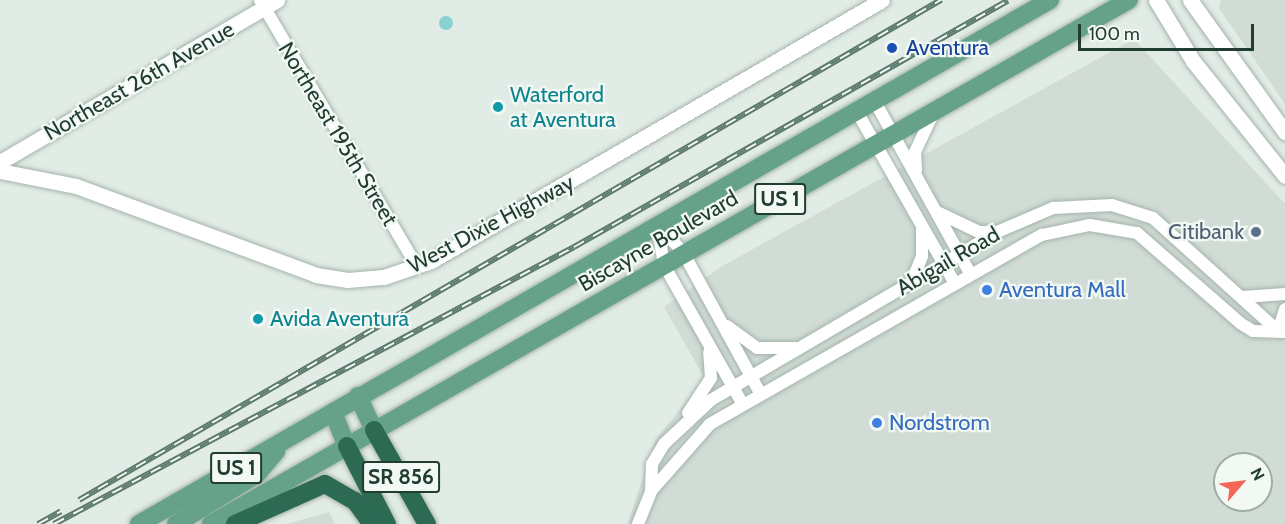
<!DOCTYPE html>
<html>
<head>
<meta charset="utf-8">
<style>
  body { margin:0 }
  #map { position:relative; width:1285px; height:524px; overflow:hidden; background:#e2ece6; font-family:Cabin,sans-serif }
  div>[style] { position:absolute }
  .built>* { inset:0; background:#d0dcd5 }
  .water>* { inset:0; background:#89d2d2 }
  .round { border-radius:50% }
  .roads { filter:drop-shadow(0 0 2px #a4b4ac) drop-shadow(0 0 2px #a4b4ac) }
  .minor>* { height:12px; margin:-6px; padding:0 6px; transform-origin:6px; border-radius:6px; background:#fff }
  .tertiary>* { height:15px; margin:-7.5px; padding:0 7.5px; transform-origin:7.5px; border-radius:7.5px; background:#fff }
  .primary>* { height:18px; margin:-9px; padding:0 9px; transform-origin:9px; border-radius:9px; background:#66a28a }
  .motorway>* { height:18px; margin:-9px; padding:0 9px; transform-origin:9px; border-radius:9px; background:#2d6a54 }
  .rail>* { height:6px; margin-top:-3px; transform-origin:0; background:repeating-linear-gradient(90deg,#f2f9f4 0 11px,#5c796d 0 22px); box-sizing:border-box; border-block:2px solid #5c796d }
  .dots>* { width:16px; height:16px; translate:-50% -50%; box-sizing:border-box; border:3px solid #f2f9f4; border-radius:50% }
  span { translate:-50% -50%; white-space:nowrap; text-align:center; line-height:1.15; -webkit-text-stroke:4.5px #f2f9f4; paint-order:stroke }
  .shield-label span { padding:2px 4px; background:#f2f9f4; border:2px solid; border-radius:4px; -webkit-text-stroke-width:0 }
  .shield-label { font-size:21px; color:#213d32; font-weight:700 }
  .transit-label { font-size:22px; color:#164399 }
  .left { translate:0 -50%; text-align:left }
  .street-label { font-size:22px; color:#213d32 }
  .culture-label { font-size:22px; color:#0d838f }
  .service-label { font-size:22px; color:#4e5e75 }
  .right { translate:-100% -50%; text-align:right }
  .shop-label { font-size:22px; color:#366cbe }
  .north { position:absolute; left:1213px; top:452px; width:60px; height:60px; box-sizing:border-box; background:#f2f9f4; border:2px solid #9eaea6; border-radius:50%; rotate:62deg; font-size:16px; font-weight:700; line-height:24px; text-align:center; color:#213d32 }
  .north::after { content:''; display:block; margin:auto; width:21px; height:27px; background:#f46758; clip-path:polygon(50% 0,100% 100%,50% 72%,0 100%) }
  .scale { position:absolute; left:1078px; top:24px; width:176px; height:27px; box-sizing:border-box; border:3px solid #213d32; border-top:0; padding-left:8px; font-size:18px; line-height:21px; white-space:nowrap; color:#213d32; -webkit-text-stroke:4px #f2f9f4; paint-order:stroke }
</style>
</head>
<body>
<div id="map">
  <div class="built">
    <div style="clip-path:polygon(1221px 0,1285px 0,1285px 104px,1219px 8px)"></div>
    <div style="clip-path:polygon(evenodd,1134px 39px,1285px 204px,1285px 524px,628px 524px,655px 440px,705px 379px,664px 307px,724px 265px,1134px 39px,1225px 464px,1261px 464px,1261px 500px,1225px 500px,1225px 464px)"></div>
    <div style="clip-path:polygon(329px 512px,335px 524px,287px 524px)"></div>
  </div>
  <div class="water">
    <div class="round" style="left:439px;top:16px;width:14px;height:14px"></div>
  </div>
  <div class="roads">
    <div class="minor">
      <div style="left:260px;top:0;width:310px;rotate:59.5deg"></div>
      <div style="left:874px;top:100px;width:198px;rotate:61deg"></div>
      <div style="left:856px;top:110px;width:198px;rotate:60.3deg"></div>
      <div style="left:916px;top:170px;width:18px;rotate:-93deg"></div>
      <div style="left:915px;top:152px;width:42px;rotate:-64.7deg"></div>
      <div style="left:937px;top:212px;width:47px;rotate:25.5deg"></div>
      <div style="left:979px;top:232px;width:16px"></div>
      <div style="left:657px;top:223px;width:43px;rotate:80.5deg"></div>
      <div style="left:664px;top:265px;width:159px;rotate:60.5deg"></div>
      <div style="left:659px;top:225px;width:38px;rotate:49deg"></div>
      <div style="left:684px;top:254px;width:158px;rotate:61.3deg"></div>
      <div style="left:912px;top:281px;width:27px;rotate:-68deg"></div>
      <div style="left:922px;top:256px;width:26px;rotate:-90deg"></div>
      <div style="left:1243px;top:297px;width:42px;rotate:-4.1deg"></div>
      <div style="left:727px;top:326px;width:37px;rotate:36deg"></div>
      <div style="left:757px;top:348px;width:38px"></div>
      <div style="left:1278px;top:331px;width:23px;rotate:-72deg"></div>
      <div style="left:688px;top:413px;width:42px;rotate:-56.7deg"></div>
      <div style="left:711px;top:378px;width:26px;rotate:-94deg"></div>
      <div style="left:651px;top:491px;width:27px;rotate:-88deg"></div>
      <div style="left:652px;top:464px;width:23px;rotate:-59deg"></div>
      <div style="left:664px;top:444px;width:64px;rotate:-43.1deg"></div>
      <div style="left:711px;top:400px;width:332px;rotate:-30.4deg"></div>
      <div style="left:997px;top:232px;width:61px;rotate:-23.2deg"></div>
      <div style="left:1053px;top:208px;width:59px;rotate:-2.9deg"></div>
      <div style="left:1112px;top:205px;width:43px;rotate:17.6deg"></div>
      <div style="left:1153px;top:218px;width:169px;rotate:42.1deg"></div>
      <div style="left:638px;top:524px;width:35px;rotate:-68deg"></div>
      <div style="left:651px;top:491px;width:89px;rotate:-48.6deg"></div>
      <div style="left:710px;top:424px;width:382px;rotate:-29.7deg"></div>
      <div style="left:1042px;top:235px;width:49px;rotate:-11.8deg"></div>
      <div style="left:1090px;top:225px;width:48px;rotate:9.7deg"></div>
      <div style="left:1137px;top:233px;width:137px;rotate:41.1deg"></div>
      <div style="left:1240px;top:323px;width:15px;rotate:32deg"></div>
      <div style="left:1253px;top:331px;width:32px;rotate:2deg"></div>
    </div>
    <div class="tertiary">
      <div style="left:1156px;top:0;width:71px;rotate:58.8deg"></div>
      <div style="left:1193px;top:61px;width:147px;rotate:51.3deg"></div>
      <div style="left:1190px;top:0;width:163px;rotate:54.3deg"></div>
      <div style="left:0;top:162px;width:321px;rotate:-30.3deg"></div>
      <div style="left:0;top:171px;width:77px;rotate:11.2deg"></div>
      <div style="left:76px;top:186px;width:256px;rotate:20.3deg"></div>
      <div style="left:316px;top:275px;width:32px;rotate:9deg"></div>
      <div style="left:348px;top:280px;width:36px;rotate:-5deg"></div>
      <div style="left:384px;top:277px;width:50px;rotate:-18.8deg"></div>
      <div style="left:431px;top:261px;width:521px;rotate:-30.06deg"></div>
    </div>
    <div class="primary">
      <div style="left:358px;top:396px;width:38px;rotate:65deg"></div>
      <div style="left:333px;top:412px;width:37px;rotate:68deg"></div>
      <div style="left:139px;top:524px;width:1051px;rotate:-29.91deg"></div>
      <div style="left:176px;top:524px;width:95px;rotate:-31.7deg"></div>
      <div style="left:257px;top:474px;width:30px;rotate:-50deg"></div>
      <div style="left:211px;top:524px;width:1057px;rotate:-29.72deg"></div>
    </div>
    <div class="motorway">
      <div style="left:374px;top:430px;width:108px;rotate:60.6deg"></div>
      <div style="left:347px;top:446px;width:88px;rotate:62.9deg"></div>
      <div style="left:235px;top:524px;width:98px;rotate:-24deg"></div>
      <div style="left:325px;top:484px;width:34px;rotate:30deg"></div>
      <div style="left:355px;top:501px;width:29px;rotate:54deg"></div>
    </div>
  </div>
  <div class="rail">
    <div style="left:79px;top:500px;width:997px;rotate:-30.12deg"></div>
    <div style="left:38px;top:524px;width:26px;rotate:-29deg"></div>
    <div style="left:54px;top:524px;width:589px;rotate:-28.04deg"></div>
    <div style="left:574px;top:247px;width:499px;rotate:-29.6deg"></div>
  </div>
  <div class="dots">
    <div style="left:892px;top:48px;background:#1a4fb4"></div>
    <div style="left:498px;top:107px;background:#0f9aa8"></div>
    <div style="left:1256px;top:232px;background:#5c6f8a"></div>
    <div style="left:987px;top:290px;background:#3f7fe0"></div>
    <div style="left:258px;top:319px;background:#0f9aa8"></div>
    <div style="left:877px;top:423px;background:#3f7fe0"></div>
  </div>
  <div class="shield-label">
    <span style="left:780px;top:199px">US 1</span>
    <span style="left:236px;top:468px">US 1</span>
    <span style="left:401px;top:477px">SR 856</span>
  </div>
  <div class="transit-label">
    <span class="left" style="left:906px;top:48px">Aventura</span>
  </div>
  <div class="street-label">
    <span style="left:139px;top:81px;rotate:-30deg">Northeast 26th Avenue</span>
    <span style="left:338px;top:134px;rotate:59deg">Northeast 195th Street</span>
    <span style="left:491px;top:224px;rotate:-28deg">West Dixie Highway</span>
    <span style="left:658px;top:241px;rotate:-30deg">Biscayne Boulevard</span>
    <span style="left:948px;top:261px;rotate:-30deg">Abigail Road</span>
  </div>
  <div class="culture-label">
    <span class="left" style="left:510px;top:107px">Waterford<br>at Aventura</span>
    <span class="left" style="left:270px;top:319px">Avida Aventura</span>
  </div>
  <div class="service-label">
    <span class="right" style="left:1244px;top:232px">Citibank</span>
  </div>
  <div class="shop-label">
    <span class="left" style="left:999px;top:290px">Aventura Mall</span>
    <span class="left" style="left:889px;top:423px">Nordstrom</span>
  </div>
  <div class="north">N</div>
  <div class="scale">100 m</div>
</div>
</body>
</html>
